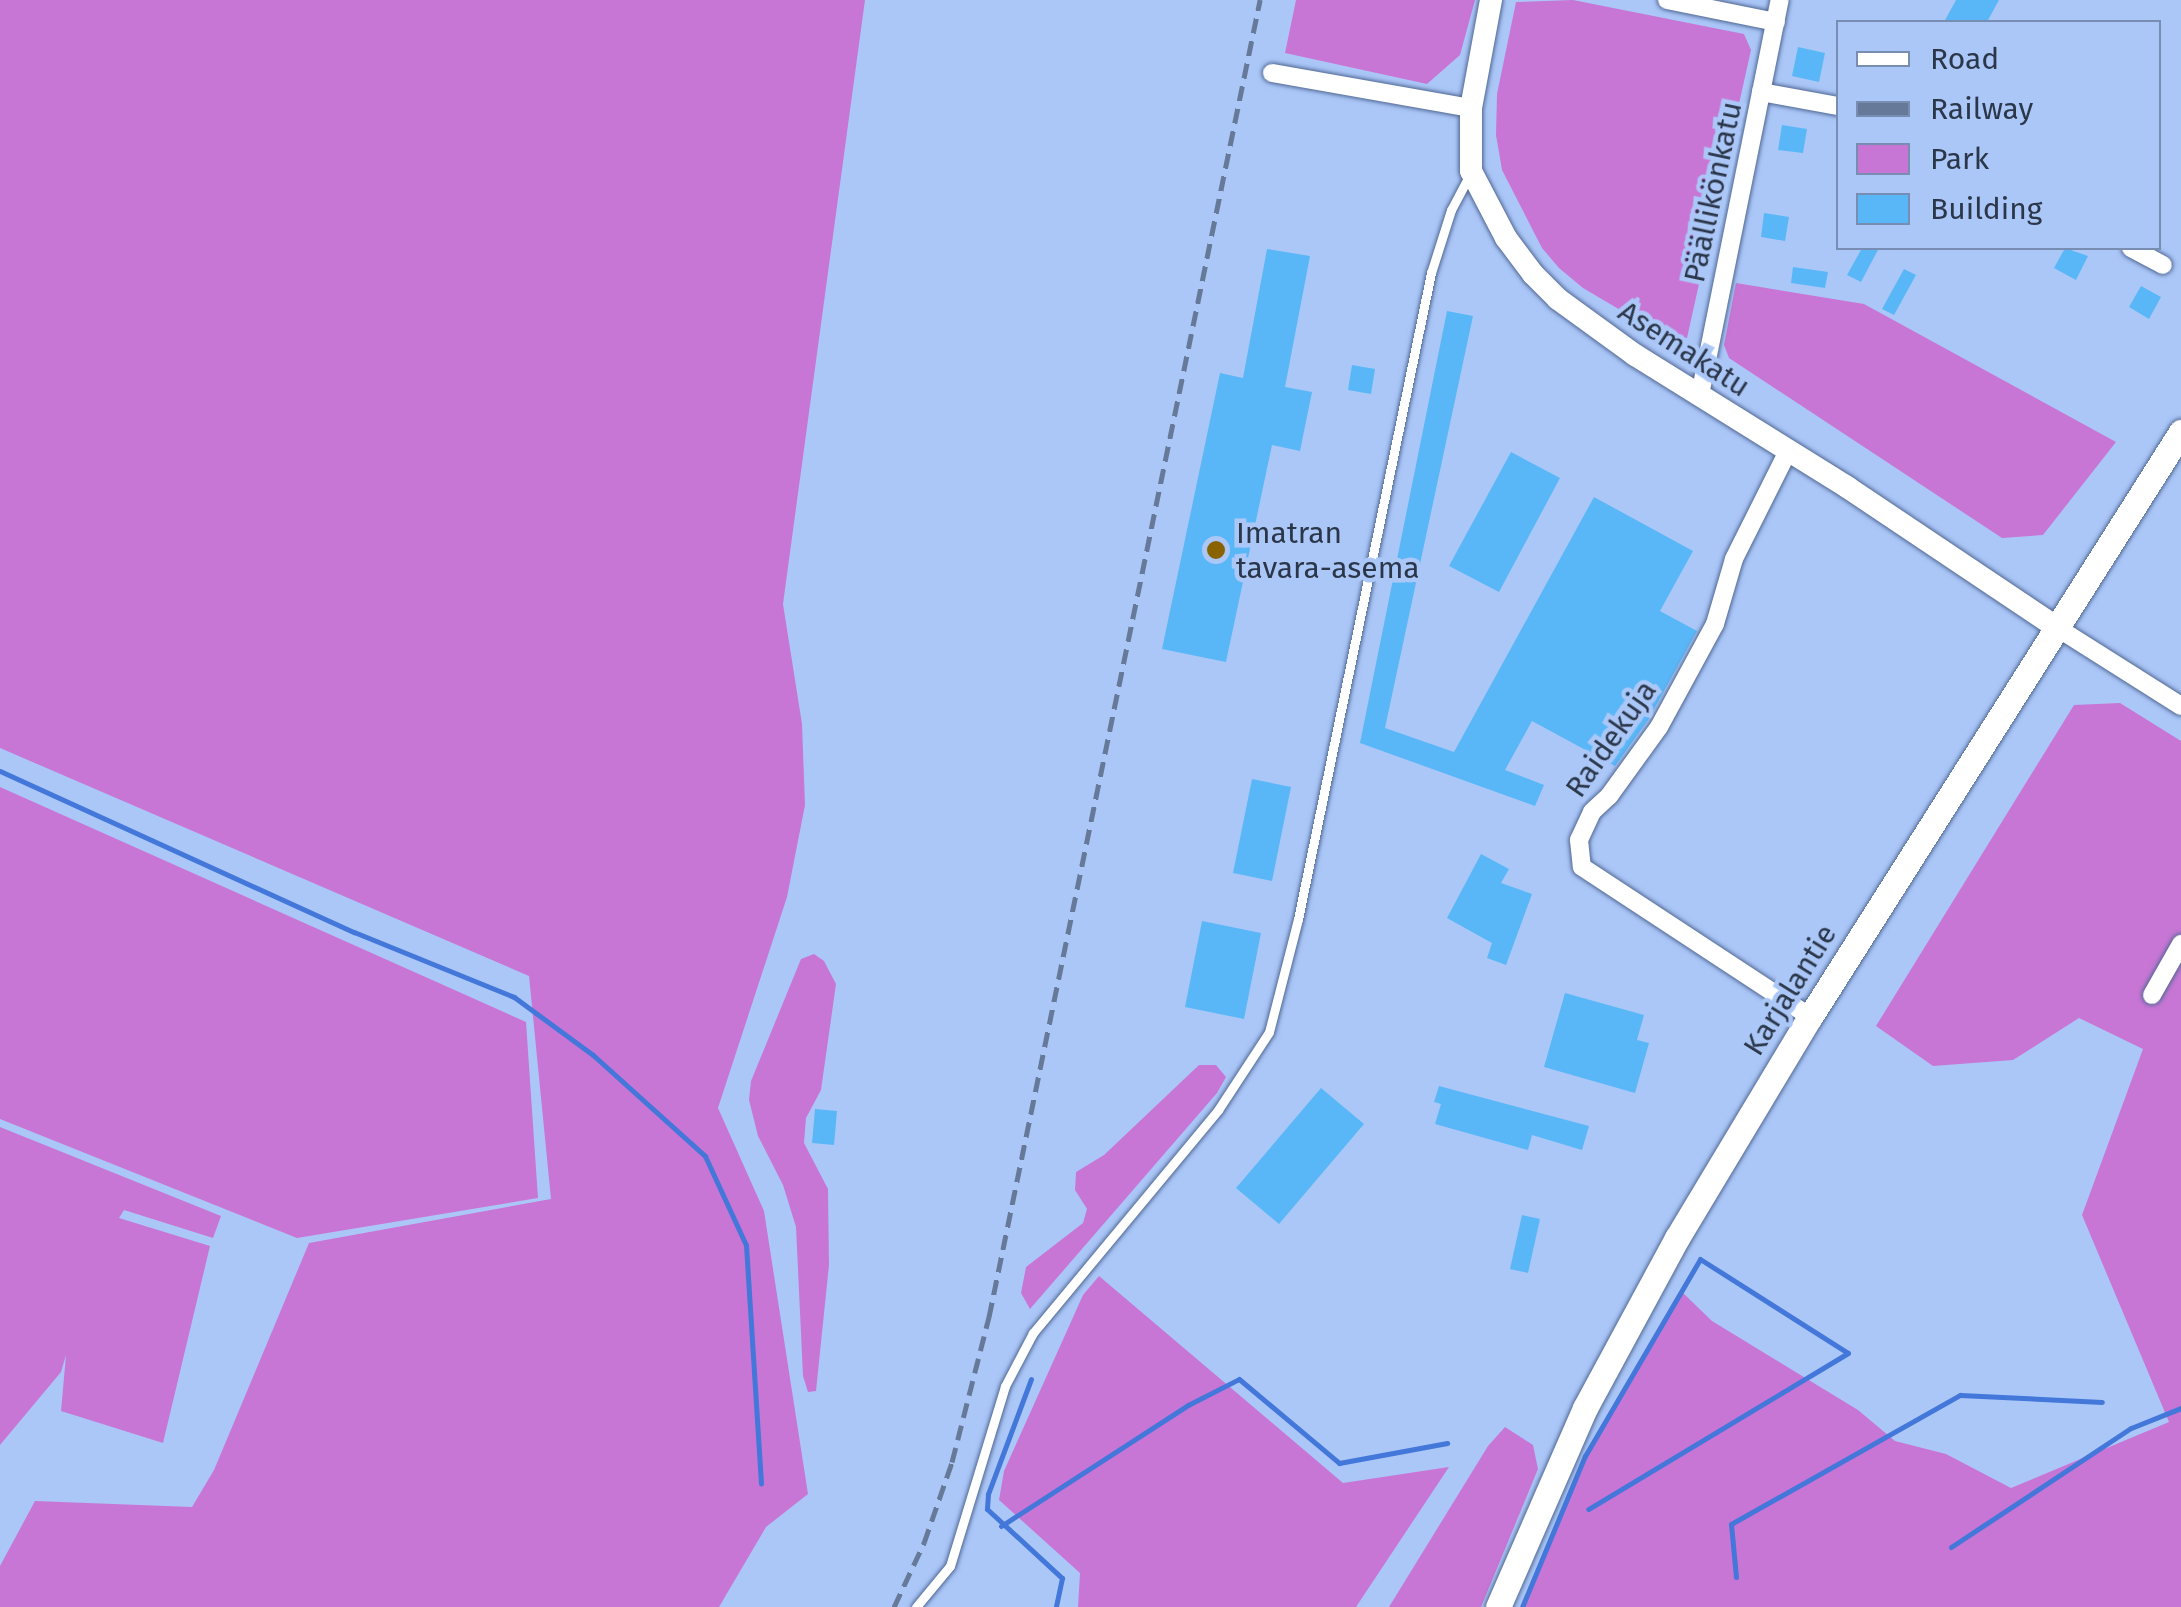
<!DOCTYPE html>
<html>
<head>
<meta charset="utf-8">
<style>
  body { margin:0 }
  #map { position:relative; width:2181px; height:1607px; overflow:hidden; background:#abc7f8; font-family:"Fira Sans",sans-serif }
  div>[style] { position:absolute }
  .green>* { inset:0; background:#c876d5 }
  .stream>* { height:5px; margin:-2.5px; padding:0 2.5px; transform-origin:2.5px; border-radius:2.5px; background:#4377d9 }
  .building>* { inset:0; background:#5ab7f7 }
  .roads { filter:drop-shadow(0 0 2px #506894) drop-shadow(0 0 2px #506894) }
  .service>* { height:9px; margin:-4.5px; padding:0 4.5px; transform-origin:4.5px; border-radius:4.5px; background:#fff }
  .minor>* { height:18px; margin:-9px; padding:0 9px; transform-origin:9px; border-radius:9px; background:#fff }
  .tertiary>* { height:22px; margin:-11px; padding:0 11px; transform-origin:11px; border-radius:11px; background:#fff }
  .secondary>* { height:25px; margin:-12.5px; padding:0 12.5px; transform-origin:12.5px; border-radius:12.5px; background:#fff }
  .rail>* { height:5px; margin-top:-2.5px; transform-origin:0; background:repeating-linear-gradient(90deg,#667999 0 15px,transparent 0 23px) }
  .dots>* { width:28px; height:28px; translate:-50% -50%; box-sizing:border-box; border:5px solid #abc7f8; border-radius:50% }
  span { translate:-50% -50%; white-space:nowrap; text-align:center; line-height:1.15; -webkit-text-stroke:9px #abc7f8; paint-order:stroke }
  .street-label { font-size:30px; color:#2b3649 }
  .poi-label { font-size:30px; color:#2b3649 }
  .left { translate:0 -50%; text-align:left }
  .legend { position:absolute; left:1836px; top:20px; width:325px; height:230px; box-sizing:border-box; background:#abc7f8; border:2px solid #788db2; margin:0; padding:12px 18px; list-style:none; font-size:30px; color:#2b3649 }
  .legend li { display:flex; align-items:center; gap:20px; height:50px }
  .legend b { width:50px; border:2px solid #788db2 }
</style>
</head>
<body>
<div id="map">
  <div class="green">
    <div style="clip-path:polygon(0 0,865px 0,783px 604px,802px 724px,805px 805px,787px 897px,718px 1108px,764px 1211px,808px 1494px,766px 1527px,719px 1607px,0 1607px,0 1566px,35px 1501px,192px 1507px,214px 1470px,309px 1243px,551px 1199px,529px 976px,0 748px)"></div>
    <div style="clip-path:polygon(1296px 0,1475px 0,1460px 55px,1427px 84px,1285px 53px)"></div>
    <div style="clip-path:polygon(1573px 0,1744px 34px,1751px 50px,1687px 338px,1666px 337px,1583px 288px,1559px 268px,1542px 248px,1502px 170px,1496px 135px,1497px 94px,1516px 2px)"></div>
    <div style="clip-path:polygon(1736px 283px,1864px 304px,2116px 442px,2043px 535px,2002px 538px,1729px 358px,1724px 345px)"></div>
    <div style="clip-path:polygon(2120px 703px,2181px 741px,2181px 1607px,1522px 1607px,1585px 1456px,1682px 1292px,1712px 1321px,1858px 1410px,1895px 1441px,1946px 1454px,2011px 1488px,2169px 1422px,2082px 1215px,2143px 1049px,2079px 1018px,2013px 1060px,1933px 1066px,1876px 1026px,2074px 705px)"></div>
    <div style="clip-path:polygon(0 787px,526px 1022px,538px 1198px,297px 1238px,0 1119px)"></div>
    <div style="clip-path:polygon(814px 954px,824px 961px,836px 984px,821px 1090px,806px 1118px,804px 1143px,828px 1189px,829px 1265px,816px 1391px,808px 1392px,803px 1376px,796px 1227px,783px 1185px,758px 1136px,749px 1100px,751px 1081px,801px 959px)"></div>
    <div style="clip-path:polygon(1199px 1065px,1216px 1065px,1226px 1077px,1217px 1093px,1030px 1309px,1021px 1293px,1026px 1267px,1083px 1223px,1087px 1209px,1075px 1190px,1076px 1172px,1104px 1155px)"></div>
    <div style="clip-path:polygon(0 1127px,221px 1216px,213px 1238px,124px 1210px,119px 1218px,210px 1246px,163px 1443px,61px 1411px,66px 1355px,61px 1372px,0 1445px)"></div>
    <div style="clip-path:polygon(1099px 1276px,1343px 1483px,1449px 1467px,1356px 1607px,1078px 1607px,1080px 1573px,999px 1500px,1004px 1471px,1083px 1295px)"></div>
    <div style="clip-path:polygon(1505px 1427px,1533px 1445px,1538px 1469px,1481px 1607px,1389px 1607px,1488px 1446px)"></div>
  </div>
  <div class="stream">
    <div style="left:0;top:771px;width:389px;rotate:24.5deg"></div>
    <div style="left:354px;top:932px;width:173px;rotate:22.1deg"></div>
    <div style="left:514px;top:997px;width:98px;rotate:36.3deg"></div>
    <div style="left:593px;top:1055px;width:151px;rotate:42deg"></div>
    <div style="left:705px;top:1156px;width:98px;rotate:65.3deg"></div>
    <div style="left:746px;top:1245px;width:239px;rotate:86.4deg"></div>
    <div style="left:1031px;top:1379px;width:123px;rotate:110.5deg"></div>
    <div style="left:988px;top:1494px;width:15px;rotate:94deg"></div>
    <div style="left:987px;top:1509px;width:102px;rotate:42.6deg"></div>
    <div style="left:1062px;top:1578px;width:30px;rotate:102deg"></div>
    <div style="left:1001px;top:1526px;width:223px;rotate:-32.9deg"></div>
    <div style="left:1188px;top:1405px;width:57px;rotate:-27deg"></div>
    <div style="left:1239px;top:1379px;width:131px;rotate:40deg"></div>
    <div style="left:1339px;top:1463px;width:110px;rotate:-10.5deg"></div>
    <div style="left:1951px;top:1547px;width:216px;rotate:-33.5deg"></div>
    <div style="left:2131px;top:1428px;width:54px;rotate:-21.8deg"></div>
    <div style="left:1736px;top:1577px;width:53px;rotate:-95.4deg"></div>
    <div style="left:1731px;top:1524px;width:263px;rotate:-29.4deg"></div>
    <div style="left:1960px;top:1395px;width:142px;rotate:2.8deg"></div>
    <div style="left:1522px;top:1607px;width:164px;rotate:-67.4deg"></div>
    <div style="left:1585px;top:1456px;width:228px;rotate:-59.7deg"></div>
    <div style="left:1700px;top:1259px;width:175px;rotate:32.4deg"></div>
    <div style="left:1848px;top:1353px;width:303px;rotate:149deg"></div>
  </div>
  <div class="building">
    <div style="clip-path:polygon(1956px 0,1999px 0,1987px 22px,1944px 22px)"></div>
    <div style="clip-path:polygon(1798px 47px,1825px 53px,1819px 82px,1792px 76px)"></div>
    <div style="clip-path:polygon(1782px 125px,1807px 129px,1803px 153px,1778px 150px)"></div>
    <div style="clip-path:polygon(1764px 213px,1789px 217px,1785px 241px,1761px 237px)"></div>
    <div style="clip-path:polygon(1862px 248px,1879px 248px,1861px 282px,1847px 275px)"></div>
    <div style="clip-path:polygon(2065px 248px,2088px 256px,2076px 280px,2054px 268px)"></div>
    <div style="clip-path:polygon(1267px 249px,1310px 256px,1285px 387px,1312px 392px,1300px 451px,1272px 445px,1226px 662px,1162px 649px,1220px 373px,1243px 378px)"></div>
    <div style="clip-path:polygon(1793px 267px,1828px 272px,1825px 288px,1791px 283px)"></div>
    <div style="clip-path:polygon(1904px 269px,1916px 275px,1894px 315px,1882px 309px)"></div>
    <div style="clip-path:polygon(2141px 286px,2161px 297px,2149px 319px,2129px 307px)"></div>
    <div style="clip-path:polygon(1447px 311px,1473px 316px,1385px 728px,1454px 752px,1594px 497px,1693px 551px,1660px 611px,1697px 631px,1648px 720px,1615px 766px,1532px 721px,1505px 770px,1544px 785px,1535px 806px,1360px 743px)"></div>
    <div style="clip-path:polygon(1352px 365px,1375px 369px,1371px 394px,1348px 390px)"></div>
    <div style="clip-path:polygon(1511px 452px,1560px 478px,1499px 592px,1449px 566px)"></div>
    <div style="clip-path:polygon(1252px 779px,1291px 787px,1272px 881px,1233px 873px)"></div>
    <div style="clip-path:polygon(1481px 854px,1509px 869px,1501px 883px,1532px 894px,1506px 965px,1487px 958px,1492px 943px,1447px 918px)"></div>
    <div style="clip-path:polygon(1202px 921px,1261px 933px,1244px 1019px,1185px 1007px)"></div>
    <div style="clip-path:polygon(1565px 993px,1644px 1015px,1637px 1040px,1649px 1043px,1635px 1093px,1544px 1067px)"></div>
    <div style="clip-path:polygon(1439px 1086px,1589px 1126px,1582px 1150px,1532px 1135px,1528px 1150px,1435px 1124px,1441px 1104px,1434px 1102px)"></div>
    <div style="clip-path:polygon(1321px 1088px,1364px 1124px,1279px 1224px,1236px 1188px)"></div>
    <div style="clip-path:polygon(815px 1109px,837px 1111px,834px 1145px,812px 1143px)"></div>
    <div style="clip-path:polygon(1522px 1215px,1540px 1219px,1528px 1273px,1510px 1269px)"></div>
  </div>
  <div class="roads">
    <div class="service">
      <div style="left:916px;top:1607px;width:53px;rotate:-50.3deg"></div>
      <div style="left:950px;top:1566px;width:188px;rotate:-73deg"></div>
      <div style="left:1005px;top:1386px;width:60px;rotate:-62.2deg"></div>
      <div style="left:1033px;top:1333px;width:290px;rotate:-50.3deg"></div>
      <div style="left:1218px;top:1110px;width:93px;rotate:-56.8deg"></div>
      <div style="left:1269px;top:1032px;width:117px;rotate:-75.6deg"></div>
      <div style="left:1298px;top:919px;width:660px;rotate:-78.37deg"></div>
      <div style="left:1431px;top:273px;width:66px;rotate:-72.4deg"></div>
      <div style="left:1451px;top:210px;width:40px;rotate:-62deg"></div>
    </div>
    <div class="minor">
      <div style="left:1667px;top:0;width:111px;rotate:11.4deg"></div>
      <div style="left:1272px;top:73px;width:202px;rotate:10deg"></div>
      <div style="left:1761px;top:92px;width:78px;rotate:10.3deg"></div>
      <div style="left:2131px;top:248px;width:36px;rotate:28deg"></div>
      <div style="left:1700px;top:395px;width:403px;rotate:-78.6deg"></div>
      <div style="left:1788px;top:451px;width:121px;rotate:116.6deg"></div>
      <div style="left:1734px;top:559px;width:68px;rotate:106.3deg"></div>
      <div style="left:1715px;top:624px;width:117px;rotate:118.5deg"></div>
      <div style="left:1659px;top:727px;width:85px;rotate:125.9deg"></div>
      <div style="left:1609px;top:796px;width:23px;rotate:137deg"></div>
      <div style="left:1592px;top:812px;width:31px;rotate:115deg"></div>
      <div style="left:1579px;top:840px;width:27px;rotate:84deg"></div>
      <div style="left:1582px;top:867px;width:273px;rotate:33.3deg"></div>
      <div style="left:2056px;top:627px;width:148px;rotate:32.3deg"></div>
      <div style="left:2152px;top:995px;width:59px;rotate:-60.4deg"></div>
    </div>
    <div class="tertiary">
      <div style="left:1491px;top:0;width:110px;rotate:100.5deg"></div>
      <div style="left:1471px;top:108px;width:63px;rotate:90deg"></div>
      <div style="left:1471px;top:171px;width:76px;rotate:62.4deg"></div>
      <div style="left:1506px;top:238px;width:45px;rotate:53.1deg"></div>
      <div style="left:1533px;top:274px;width:35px;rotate:45deg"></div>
      <div style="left:1558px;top:299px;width:95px;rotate:36deg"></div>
      <div style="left:1635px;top:355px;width:250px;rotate:31.9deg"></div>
      <div style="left:1847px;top:487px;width:252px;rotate:33.8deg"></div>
    </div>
    <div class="secondary">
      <div style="left:1498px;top:1607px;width:217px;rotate:-66.4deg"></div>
      <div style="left:1585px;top:1408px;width:193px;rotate:-61.6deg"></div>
      <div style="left:1677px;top:1238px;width:258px;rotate:-59deg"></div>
      <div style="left:1810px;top:1017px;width:693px;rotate:-57.62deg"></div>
    </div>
  </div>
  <div class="rail">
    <div style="left:894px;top:1607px;width:71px;rotate:-64.9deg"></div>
    <div style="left:924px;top:1543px;width:86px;rotate:-70.9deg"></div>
    <div style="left:952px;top:1462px;width:150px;rotate:-75.7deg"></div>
    <div style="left:989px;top:1317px;width:1345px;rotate:-78.37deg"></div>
  </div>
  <div class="dots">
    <div style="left:1216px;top:550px;background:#896300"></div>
  </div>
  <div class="street-label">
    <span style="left:1713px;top:192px;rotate:-78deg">Päällikönkatu</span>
    <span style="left:1684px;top:349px;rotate:33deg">Asemakatu</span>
    <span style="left:1611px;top:739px;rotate:-55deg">Raidekuja</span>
    <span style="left:1790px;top:990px;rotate:-58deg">Karjalantie</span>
  </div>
  <div class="poi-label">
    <span class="left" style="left:1236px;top:550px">Imatran<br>tavara-asema</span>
  </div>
  <ul class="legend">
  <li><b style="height:12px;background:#fff"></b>Road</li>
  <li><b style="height:12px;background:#667999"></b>Railway</li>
  <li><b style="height:28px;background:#c876d5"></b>Park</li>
  <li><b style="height:28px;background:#5ab7f7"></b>Building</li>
  </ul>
</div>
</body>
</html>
